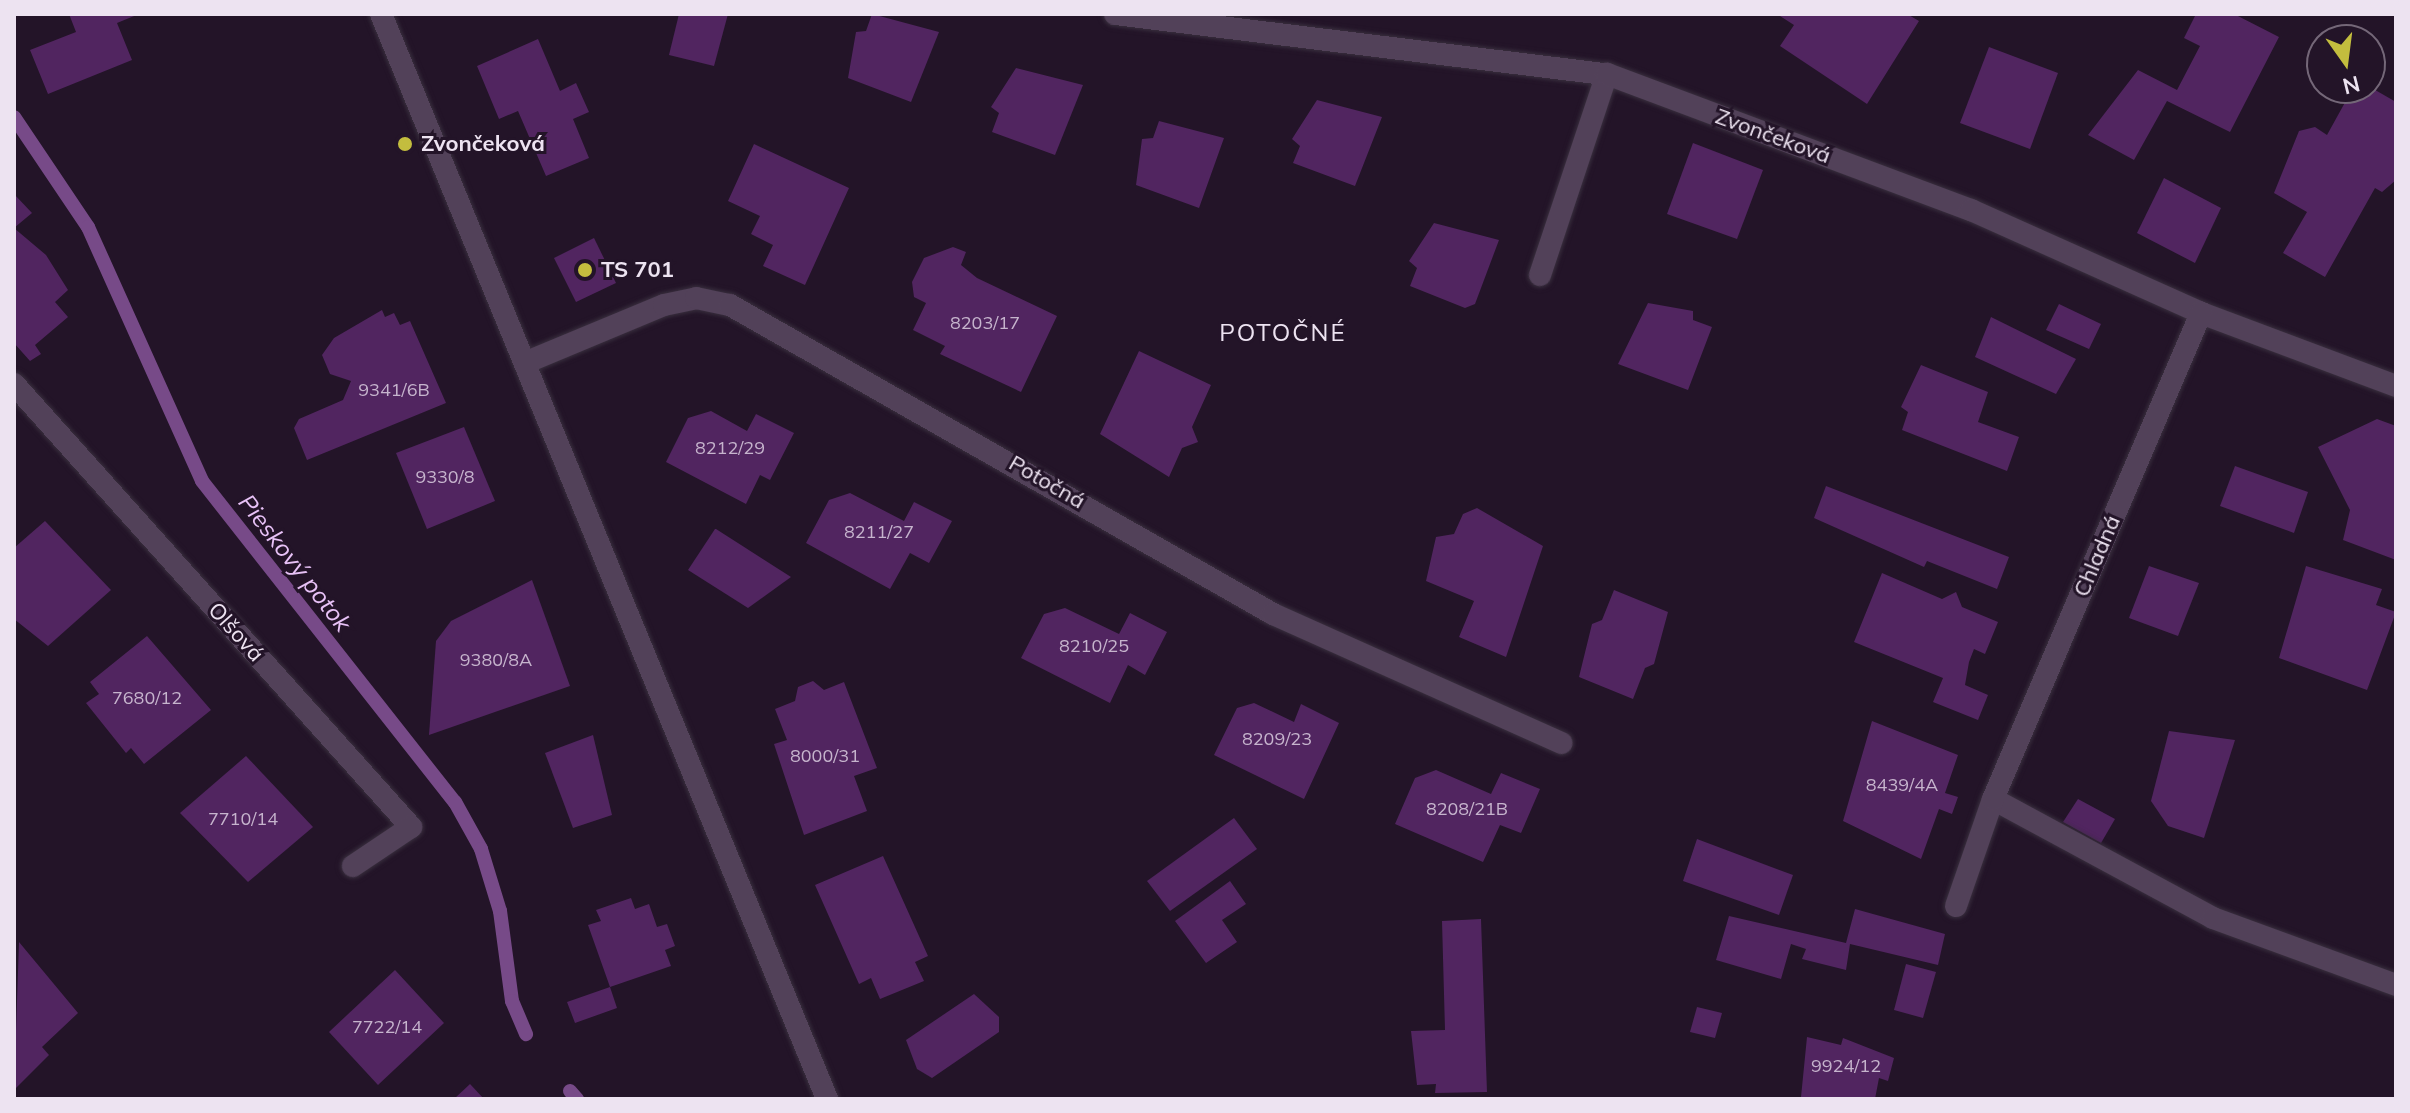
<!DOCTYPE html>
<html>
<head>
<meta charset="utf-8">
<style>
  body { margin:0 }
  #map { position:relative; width:2410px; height:1113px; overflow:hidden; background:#231428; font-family:Mulish,sans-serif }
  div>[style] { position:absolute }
  .stream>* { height:14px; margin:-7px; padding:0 7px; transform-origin:7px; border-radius:7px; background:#774a88 }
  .building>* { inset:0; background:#512560 }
  .roads { filter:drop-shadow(0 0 2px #392f3e) drop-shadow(0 0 2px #392f3e) }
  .service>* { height:22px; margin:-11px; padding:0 11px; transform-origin:11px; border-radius:11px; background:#524159 }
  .minor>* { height:22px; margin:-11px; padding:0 11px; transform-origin:11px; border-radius:11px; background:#524159 }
  .tertiary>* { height:22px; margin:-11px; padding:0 11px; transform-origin:11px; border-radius:11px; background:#524159 }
  .dots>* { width:22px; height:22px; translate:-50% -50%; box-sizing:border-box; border:4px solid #231428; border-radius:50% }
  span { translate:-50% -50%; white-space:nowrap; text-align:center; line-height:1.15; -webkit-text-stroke:6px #231428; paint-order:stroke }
  .number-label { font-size:18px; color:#c6b4cd }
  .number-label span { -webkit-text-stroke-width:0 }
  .street-label { font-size:22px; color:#ede3f1 }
  .poi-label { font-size:22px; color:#ede3f1; font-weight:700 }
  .left { translate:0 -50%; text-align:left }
  .neighbourhood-label { font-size:24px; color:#ede3f1; letter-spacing:2px }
  .water-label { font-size:24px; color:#e8c2f7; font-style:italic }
  .frame { position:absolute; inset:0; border:16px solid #ede3f1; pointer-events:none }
  .north { position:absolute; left:2306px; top:24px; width:80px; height:80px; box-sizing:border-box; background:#231428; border:2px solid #746778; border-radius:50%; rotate:166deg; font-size:22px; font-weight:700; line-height:32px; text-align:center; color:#ede3f1 }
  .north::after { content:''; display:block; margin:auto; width:28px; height:36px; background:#c3bd3e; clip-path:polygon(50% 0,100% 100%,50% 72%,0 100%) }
</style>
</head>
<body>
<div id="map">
  <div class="stream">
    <div style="left:14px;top:117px;width:133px;rotate:56.1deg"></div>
    <div style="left:88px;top:227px;width:278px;rotate:65.8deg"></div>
    <div style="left:202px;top:481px;width:409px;rotate:51.8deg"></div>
    <div style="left:455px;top:802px;width:54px;rotate:61deg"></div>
    <div style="left:481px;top:849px;width:65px;rotate:73deg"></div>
    <div style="left:500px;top:911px;width:91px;rotate:82.4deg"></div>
    <div style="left:512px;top:1001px;width:36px;rotate:67deg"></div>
    <div style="left:570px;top:1091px;width:11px;rotate:49deg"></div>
  </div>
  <div class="building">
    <div style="clip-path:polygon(69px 14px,139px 14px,117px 23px,132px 60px,48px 94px,30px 50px,76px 32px)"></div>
    <div style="clip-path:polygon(679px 14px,728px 14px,714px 66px,669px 55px)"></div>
    <div style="clip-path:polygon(872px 14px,939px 32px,911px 102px,848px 78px,856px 32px,866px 31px)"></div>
    <div style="clip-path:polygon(1777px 14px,1907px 14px,1919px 21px,1867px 104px,1780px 46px,1794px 25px)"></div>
    <div style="clip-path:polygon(2196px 14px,2234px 14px,2279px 37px,2230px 132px,2167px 101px,2134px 160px,2088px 135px,2138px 70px,2177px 90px,2200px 46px,2184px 38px)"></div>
    <div style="clip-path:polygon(538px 39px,560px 91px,576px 83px,589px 112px,573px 119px,589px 158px,546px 176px,518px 111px,499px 119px,477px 66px)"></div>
    <div style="clip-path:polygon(1989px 47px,2058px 73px,2030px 149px,1960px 123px)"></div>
    <div style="clip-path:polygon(1016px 68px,1083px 85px,1055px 155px,992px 132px,999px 113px,991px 107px)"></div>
    <div style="clip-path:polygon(2370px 87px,2396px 102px,2396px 180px,2382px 192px,2375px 188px,2325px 277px,2283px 253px,2307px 212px,2274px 193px,2299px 131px,2315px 127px,2327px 135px,2353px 88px)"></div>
    <div style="clip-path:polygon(1317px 100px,1382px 117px,1355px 186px,1293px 163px,1300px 146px,1292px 139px)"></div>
    <div style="clip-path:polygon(1159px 121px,1224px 138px,1199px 208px,1136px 185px,1142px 139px,1153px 138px)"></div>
    <div style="clip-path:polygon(1693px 143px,1763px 170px,1737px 239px,1667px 214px)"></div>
    <div style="clip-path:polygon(754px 144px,849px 188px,805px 285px,763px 266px,773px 245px,751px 234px,760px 216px,728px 201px)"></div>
    <div style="clip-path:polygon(2164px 178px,2221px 208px,2195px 263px,2137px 233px)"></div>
    <div style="clip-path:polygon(14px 194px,32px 213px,14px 228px)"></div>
    <div style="clip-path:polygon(1434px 223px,1499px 240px,1475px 304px,1465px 308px,1410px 286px,1417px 268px,1409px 261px)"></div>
    <div style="clip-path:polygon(14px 228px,46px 255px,68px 290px,55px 302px,68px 317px,35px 345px,41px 354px,30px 361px,14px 343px)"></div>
    <div style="clip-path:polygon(594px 238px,616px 283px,576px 302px,554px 258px)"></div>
    <div style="clip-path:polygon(953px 247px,966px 252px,961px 265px,977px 278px,1057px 316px,1021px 392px,940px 354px,945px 346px,913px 330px,926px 303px,914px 297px,912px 282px,924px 258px)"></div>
    <div style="clip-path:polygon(1648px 303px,1693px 311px,1693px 320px,1712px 327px,1688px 390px,1618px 364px)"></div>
    <div style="clip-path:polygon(2059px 304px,2101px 324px,2089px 349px,2046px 330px)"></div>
    <div style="clip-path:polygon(382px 310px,385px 317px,394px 313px,400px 325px,410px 321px,446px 403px,307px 460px,294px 428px,299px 419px,343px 400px,351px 381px,330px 374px,322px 355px,334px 338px)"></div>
    <div style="clip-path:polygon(1991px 317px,2076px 359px,2056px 394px,1975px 357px)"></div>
    <div style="clip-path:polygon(1139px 351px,1211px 385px,1192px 427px,1198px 442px,1182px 448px,1169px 477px,1100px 434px)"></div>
    <div style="clip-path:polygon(1921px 365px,1988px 392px,1978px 422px,2019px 437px,2007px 471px,1902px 430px,1908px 412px,1901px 407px)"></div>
    <div style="clip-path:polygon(711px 411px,747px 431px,756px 414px,794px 433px,770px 480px,760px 475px,746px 504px,666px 462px,688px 418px)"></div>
    <div style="clip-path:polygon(2377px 419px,2396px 426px,2396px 560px,2343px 540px,2350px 510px,2318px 447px)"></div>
    <div style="clip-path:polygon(464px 427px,495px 501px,427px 529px,396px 453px)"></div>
    <div style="clip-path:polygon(2235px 466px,2308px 492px,2294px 533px,2220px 506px)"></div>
    <div style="clip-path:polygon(1826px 486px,2009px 557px,1997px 589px,1927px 561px,1924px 567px,1814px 518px)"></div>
    <div style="clip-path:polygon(850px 493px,904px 521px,914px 502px,952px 521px,929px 563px,910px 553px,890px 589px,806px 543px,829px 500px)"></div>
    <div style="clip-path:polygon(1477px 508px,1543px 546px,1506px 657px,1459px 637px,1474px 601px,1426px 581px,1436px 537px,1454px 534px,1463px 514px)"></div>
    <div style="clip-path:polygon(45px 521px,111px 590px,48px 646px,14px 619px,14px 548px)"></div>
    <div style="clip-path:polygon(715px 529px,716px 529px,791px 577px,748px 608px,688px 570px)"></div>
    <div style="clip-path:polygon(2149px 566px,2199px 583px,2178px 636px,2129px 618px)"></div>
    <div style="clip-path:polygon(2306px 566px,2382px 589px,2376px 605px,2396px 612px,2367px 690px,2279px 658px)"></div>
    <div style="clip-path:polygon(1882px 573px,1942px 599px,1956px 592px,1962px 607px,1998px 622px,1985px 654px,1974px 649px,1969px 662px,1965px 685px,1988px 695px,1978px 720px,1933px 702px,1943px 678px,1854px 642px)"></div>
    <div style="clip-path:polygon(532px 580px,570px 686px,429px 735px,436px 641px,451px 621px)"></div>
    <div style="clip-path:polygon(1614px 590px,1668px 612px,1654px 664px,1645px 668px,1633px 699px,1579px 677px,1592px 624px,1602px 620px)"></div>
    <div style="clip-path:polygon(1065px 608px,1119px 634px,1130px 613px,1167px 632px,1145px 675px,1128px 665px,1110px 703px,1021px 658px,1044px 614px)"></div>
    <div style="clip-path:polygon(147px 636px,211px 710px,144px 764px,131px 748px,126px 753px,86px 703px,99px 694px,90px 682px)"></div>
    <div style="clip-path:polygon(813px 681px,824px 690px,844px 682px,877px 768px,854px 776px,867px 811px,804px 835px,774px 744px,787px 740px,775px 709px,795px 701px,798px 687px)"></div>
    <div style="clip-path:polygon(1254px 703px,1294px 722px,1301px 704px,1339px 723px,1304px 799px,1214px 755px,1237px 708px)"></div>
    <div style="clip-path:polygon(1872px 721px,1958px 755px,1945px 793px,1958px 797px,1952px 814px,1939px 809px,1921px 859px,1843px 821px)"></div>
    <div style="clip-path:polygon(2169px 731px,2235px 740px,2204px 838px,2168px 826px,2151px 801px)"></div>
    <div style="clip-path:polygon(593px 735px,612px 815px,573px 828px,545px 753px)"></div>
    <div style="clip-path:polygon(246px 756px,313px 827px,248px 882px,180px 813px)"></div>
    <div style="clip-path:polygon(1436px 770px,1491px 794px,1501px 773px,1540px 789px,1521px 833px,1500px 825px,1483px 862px,1395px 824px,1415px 778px)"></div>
    <div style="clip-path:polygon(2078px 799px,2115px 819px,2101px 843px,2063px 822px)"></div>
    <div style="clip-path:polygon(1234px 818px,1257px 849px,1170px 911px,1147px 881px)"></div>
    <div style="clip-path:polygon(1697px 839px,1793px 875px,1779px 915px,1683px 881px)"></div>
    <div style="clip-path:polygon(883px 856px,928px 956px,915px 962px,924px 981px,880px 999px,871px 978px,859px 984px,815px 885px)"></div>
    <div style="clip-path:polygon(1230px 881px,1246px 904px,1222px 920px,1237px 942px,1206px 963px,1175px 921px)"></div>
    <div style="clip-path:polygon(631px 898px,635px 909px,649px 904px,657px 927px,667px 924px,675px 946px,665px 950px,671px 966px,610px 987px,617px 1008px,575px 1023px,567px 1002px,610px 987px,588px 925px,601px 921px,596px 910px)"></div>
    <div style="clip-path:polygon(1855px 909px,1945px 934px,1938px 965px,1850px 944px,1846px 970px,1802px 959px,1806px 949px,1791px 944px,1781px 979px,1716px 960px,1729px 916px,1846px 943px)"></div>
    <div style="clip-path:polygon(1481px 919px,1487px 1092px,1435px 1093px,1436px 1084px,1417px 1085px,1411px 1031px,1445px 1030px,1442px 921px)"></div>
    <div style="clip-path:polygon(19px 942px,78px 1013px,42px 1047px,49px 1055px,14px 1090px)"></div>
    <div style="clip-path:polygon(1906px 964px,1936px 972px,1923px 1018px,1894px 1010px)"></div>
    <div style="clip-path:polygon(395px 970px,444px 1023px,378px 1085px,329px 1032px)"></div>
    <div style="clip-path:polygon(974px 994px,999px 1017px,999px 1032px,932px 1078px,917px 1069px,906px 1040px)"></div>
    <div style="clip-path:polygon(1697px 1007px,1722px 1013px,1715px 1038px,1690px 1032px)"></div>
    <div style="clip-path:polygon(1807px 1037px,1841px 1045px,1843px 1038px,1894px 1058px,1888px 1081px,1879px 1078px,1875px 1099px,1801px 1097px)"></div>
    <div style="clip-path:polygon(470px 1084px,484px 1099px,454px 1099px)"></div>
  </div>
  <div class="roads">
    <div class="service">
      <div style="left:1540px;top:275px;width:212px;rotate:-71.6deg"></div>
    </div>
    <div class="minor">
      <div style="left:1115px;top:14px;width:496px;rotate:7deg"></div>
      <div style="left:1607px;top:74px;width:389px;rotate:20.5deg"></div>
      <div style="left:1971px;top:210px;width:252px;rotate:24.1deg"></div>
      <div style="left:2201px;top:313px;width:208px;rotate:20.5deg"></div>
      <div style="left:527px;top:362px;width:148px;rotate:-22.6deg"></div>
      <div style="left:664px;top:305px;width:33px;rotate:-12deg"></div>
      <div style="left:696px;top:298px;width:35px;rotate:12deg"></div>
      <div style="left:730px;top:305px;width:625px;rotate:29.64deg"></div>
      <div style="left:1273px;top:614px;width:316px;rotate:24.1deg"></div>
      <div style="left:14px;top:384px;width:595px;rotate:48.13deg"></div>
      <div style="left:411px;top:827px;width:70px;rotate:146.1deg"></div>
      <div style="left:1993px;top:799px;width:250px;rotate:28.4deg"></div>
      <div style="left:2213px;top:918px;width:195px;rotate:20.1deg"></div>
      <div style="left:1956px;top:906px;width:113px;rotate:-70.9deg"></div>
      <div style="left:1993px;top:799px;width:529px;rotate:-66.83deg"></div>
    </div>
    <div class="tertiary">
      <div style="left:381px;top:14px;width:1173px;rotate:67.65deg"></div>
    </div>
  </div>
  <div class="dots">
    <div style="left:405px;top:144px;background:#c3bd3e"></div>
    <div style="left:585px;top:270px;background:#c3bd3e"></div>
  </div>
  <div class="number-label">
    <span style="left:985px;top:323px">8203/17</span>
    <span style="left:394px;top:390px">9341/6B</span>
    <span style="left:730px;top:448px">8212/29</span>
    <span style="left:445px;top:477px">9330/8</span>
    <span style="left:879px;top:532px">8211/27</span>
    <span style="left:1094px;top:646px">8210/25</span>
    <span style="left:496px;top:660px">9380/8A</span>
    <span style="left:147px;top:698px">7680/12</span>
    <span style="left:1277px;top:739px">8209/23</span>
    <span style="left:825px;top:756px">8000/31</span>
    <span style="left:1902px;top:785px">8439/4A</span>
    <span style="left:1467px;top:809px">8208/21B</span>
    <span style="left:243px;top:819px">7710/14</span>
    <span style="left:387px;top:1027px">7722/14</span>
    <span style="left:1846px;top:1066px">9924/12</span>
  </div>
  <div class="street-label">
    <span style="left:1773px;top:136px;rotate:20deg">Zvončeková</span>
    <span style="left:1047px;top:482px;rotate:30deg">Potočná</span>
    <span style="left:2097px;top:556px;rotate:-67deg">Chladná</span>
    <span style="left:236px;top:632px;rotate:48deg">Olšová</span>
  </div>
  <div class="poi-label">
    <span class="left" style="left:421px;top:144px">Zvončeková</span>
    <span class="left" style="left:601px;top:270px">TS 701</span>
  </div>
  <div class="neighbourhood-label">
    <span style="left:1283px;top:333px">POTOČNÉ</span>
  </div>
  <div class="water-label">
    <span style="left:295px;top:563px;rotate:52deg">Pieskový potok</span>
  </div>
  <div class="frame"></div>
  <div class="north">N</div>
</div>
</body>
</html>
